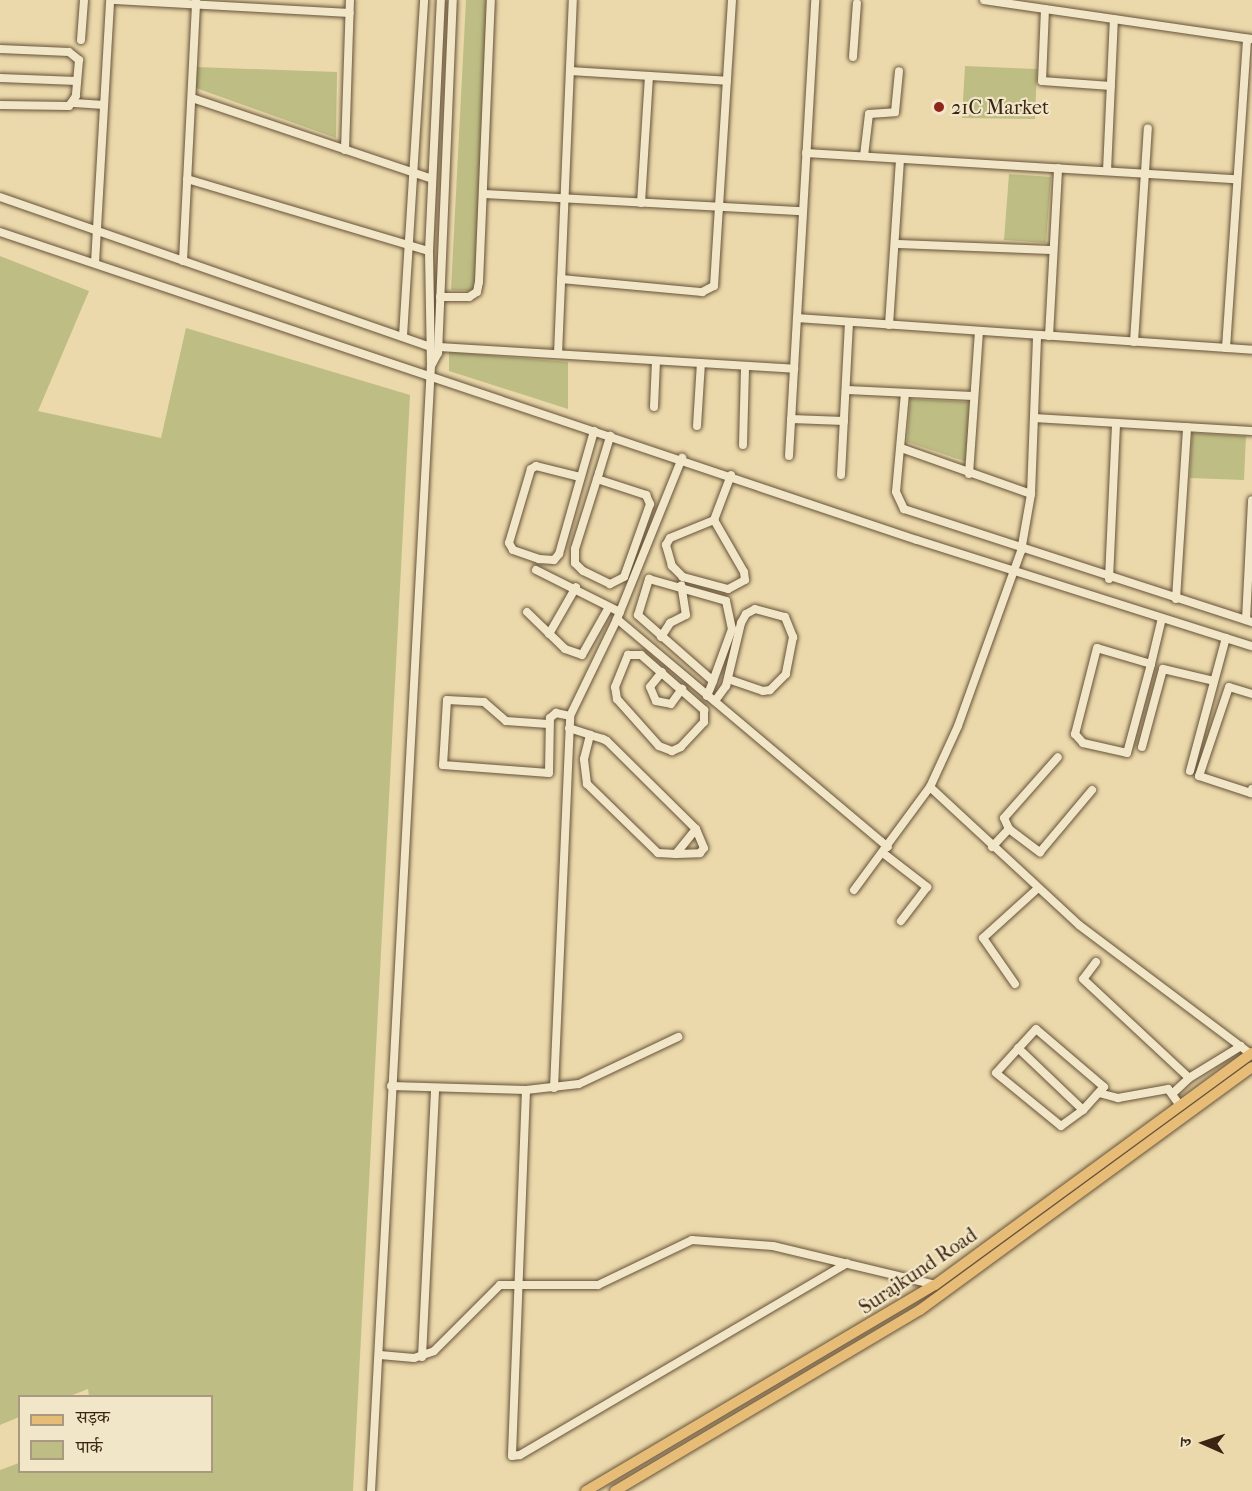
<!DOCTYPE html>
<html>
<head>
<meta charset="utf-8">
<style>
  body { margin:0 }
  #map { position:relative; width:1252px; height:1491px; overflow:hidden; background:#ebd9ab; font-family:"IM FELL French Canon","Noto Serif Devanagari",serif }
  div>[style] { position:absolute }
  .green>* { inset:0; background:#bebd84 }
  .roads { filter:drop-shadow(0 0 2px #665239) drop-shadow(0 0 2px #665239) }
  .minor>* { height:8px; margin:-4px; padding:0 4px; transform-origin:4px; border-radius:4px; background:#f2e6c8 }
  .major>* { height:10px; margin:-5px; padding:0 5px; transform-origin:5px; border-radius:5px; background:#e6bc76 }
  .dots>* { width:16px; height:16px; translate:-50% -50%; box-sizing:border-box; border:3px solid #f2e6c8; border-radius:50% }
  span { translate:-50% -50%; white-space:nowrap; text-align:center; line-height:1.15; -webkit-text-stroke:4.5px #f2e6c8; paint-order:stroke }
  .poi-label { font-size:20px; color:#3a2513 }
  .left { translate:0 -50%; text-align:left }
  .street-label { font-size:20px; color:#3a2513 }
  .legend { position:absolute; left:18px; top:1395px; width:195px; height:78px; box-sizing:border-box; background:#f2e6c8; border:2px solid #a89980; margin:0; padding:8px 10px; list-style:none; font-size:18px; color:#3a2513 }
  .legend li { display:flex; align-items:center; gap:12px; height:30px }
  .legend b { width:30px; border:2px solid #a89980 }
  .north { position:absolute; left:1174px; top:1413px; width:60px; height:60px; -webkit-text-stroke:4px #f2e6c8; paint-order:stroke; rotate:273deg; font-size:16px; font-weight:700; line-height:24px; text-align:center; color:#3a2513 }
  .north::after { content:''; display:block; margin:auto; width:21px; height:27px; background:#3a2513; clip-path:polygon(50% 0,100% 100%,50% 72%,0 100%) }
</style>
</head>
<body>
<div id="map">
  <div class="green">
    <div style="clip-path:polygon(466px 0,489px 0,475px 291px,451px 290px)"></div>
    <div style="clip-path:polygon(965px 66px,1037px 69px,1035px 119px,962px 118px)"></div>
    <div style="clip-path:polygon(196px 67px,337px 72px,336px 138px,196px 88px)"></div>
    <div style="clip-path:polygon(1009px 174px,1051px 177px,1046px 243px,1004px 240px)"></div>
    <div style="clip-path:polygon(0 256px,89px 291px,38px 411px,161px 438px,186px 328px,410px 395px,353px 1491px,0 1491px,0 1470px,19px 1463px,20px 1472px,212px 1472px,212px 1396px,89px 1396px,88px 1389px,70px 1396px,20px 1396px,19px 1417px,0 1425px)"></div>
    <div style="clip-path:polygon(449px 352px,568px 362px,568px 409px,449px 371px)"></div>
    <div style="clip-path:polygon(910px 399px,969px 402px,967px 462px,907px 442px)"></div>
    <div style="clip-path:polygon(1192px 433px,1246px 436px,1244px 480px,1190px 478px)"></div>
  </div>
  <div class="roads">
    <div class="minor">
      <div style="left:115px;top:0;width:235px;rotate:3.2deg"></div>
      <div style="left:984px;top:0;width:271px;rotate:8.3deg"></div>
      <div style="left:1045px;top:9px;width:72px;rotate:92.4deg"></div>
      <div style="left:1042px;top:81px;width:69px;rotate:4.1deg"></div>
      <div style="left:81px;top:40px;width:40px;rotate:-85.7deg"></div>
      <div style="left:0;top:49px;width:69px;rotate:2.5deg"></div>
      <div style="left:69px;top:52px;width:13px;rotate:39deg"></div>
      <div style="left:79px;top:60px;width:36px;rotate:95deg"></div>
      <div style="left:76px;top:96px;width:12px;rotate:125deg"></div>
      <div style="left:69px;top:106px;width:69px;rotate:-179.2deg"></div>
      <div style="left:853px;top:57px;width:54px;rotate:-85.8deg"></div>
      <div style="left:570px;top:71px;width:157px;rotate:3.6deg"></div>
      <div style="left:0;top:78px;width:77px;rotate:2.2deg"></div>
      <div style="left:192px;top:98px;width:253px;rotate:18.6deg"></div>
      <div style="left:74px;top:103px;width:30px;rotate:4deg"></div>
      <div style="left:345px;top:150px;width:150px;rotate:-88.1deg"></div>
      <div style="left:806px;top:153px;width:430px;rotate:3.5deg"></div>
      <div style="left:864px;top:156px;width:42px;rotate:-83.2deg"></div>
      <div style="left:869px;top:114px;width:26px;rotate:-4deg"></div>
      <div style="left:895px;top:112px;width:41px;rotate:-84.4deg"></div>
      <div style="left:1107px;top:171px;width:152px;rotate:-87.4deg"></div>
      <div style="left:187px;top:179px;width:252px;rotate:16.6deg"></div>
      <div style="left:484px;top:194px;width:319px;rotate:3.1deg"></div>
      <div style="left:0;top:197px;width:453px;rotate:19.2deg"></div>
      <div style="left:641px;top:203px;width:127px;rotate:-86.4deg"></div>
      <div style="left:0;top:232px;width:967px;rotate:18.57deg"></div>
      <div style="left:917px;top:540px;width:351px;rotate:17.6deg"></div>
      <div style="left:896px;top:244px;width:157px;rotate:2.2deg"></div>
      <div style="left:183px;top:261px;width:261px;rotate:-87.1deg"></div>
      <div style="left:95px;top:263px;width:263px;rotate:-86.7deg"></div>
      <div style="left:561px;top:279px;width:142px;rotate:5.3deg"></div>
      <div style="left:702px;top:292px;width:13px;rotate:-27deg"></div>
      <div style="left:714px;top:286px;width:287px;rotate:-86.4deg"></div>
      <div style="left:440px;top:297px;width:29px"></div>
      <div style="left:469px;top:297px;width:9px;rotate:-32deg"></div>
      <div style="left:477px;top:292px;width:10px;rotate:-79deg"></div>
      <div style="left:479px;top:282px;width:282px;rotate:-87.6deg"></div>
      <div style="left:797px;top:318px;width:456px;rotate:4deg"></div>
      <div style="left:889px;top:325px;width:166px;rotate:-86.2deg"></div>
      <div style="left:403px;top:336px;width:337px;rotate:-86.4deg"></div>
      <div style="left:1049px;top:336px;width:168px;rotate:-86.9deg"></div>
      <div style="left:1134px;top:342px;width:214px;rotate:-86.3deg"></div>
      <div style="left:439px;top:347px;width:356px;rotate:3.5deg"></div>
      <div style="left:1226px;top:348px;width:310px;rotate:-86.1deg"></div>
      <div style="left:558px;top:354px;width:354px;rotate:-87.6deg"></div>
      <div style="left:431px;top:366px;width:15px;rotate:-62deg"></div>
      <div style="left:438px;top:353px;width:353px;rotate:-87.6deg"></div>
      <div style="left:846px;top:390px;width:128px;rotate:2.7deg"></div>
      <div style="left:905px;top:393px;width:99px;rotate:95.2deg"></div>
      <div style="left:896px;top:492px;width:19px;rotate:65deg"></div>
      <div style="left:904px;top:509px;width:366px;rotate:18deg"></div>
      <div style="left:654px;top:407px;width:46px;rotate:-87.5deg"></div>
      <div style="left:1034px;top:418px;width:218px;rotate:3.4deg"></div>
      <div style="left:791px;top:419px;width:53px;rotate:2.2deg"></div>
      <div style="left:697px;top:426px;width:63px;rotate:-86.4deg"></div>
      <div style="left:743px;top:445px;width:79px;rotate:-88.5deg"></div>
      <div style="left:901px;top:448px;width:138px;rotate:19.5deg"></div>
      <div style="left:789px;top:456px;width:457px;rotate:-86.7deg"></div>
      <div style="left:969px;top:474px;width:143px;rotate:-86deg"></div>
      <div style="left:841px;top:475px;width:153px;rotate:-87deg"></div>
      <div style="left:580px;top:477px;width:45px;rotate:-166deg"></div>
      <div style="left:536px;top:466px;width:6px;rotate:149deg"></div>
      <div style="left:531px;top:469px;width:77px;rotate:106.6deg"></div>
      <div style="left:509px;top:543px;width:8px;rotate:60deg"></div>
      <div style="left:513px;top:550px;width:28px;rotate:19deg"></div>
      <div style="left:539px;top:559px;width:15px;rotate:4deg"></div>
      <div style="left:554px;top:560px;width:8px;rotate:-50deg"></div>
      <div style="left:559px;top:554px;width:128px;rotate:-74.1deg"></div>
      <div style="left:597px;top:479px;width:52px;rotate:18.1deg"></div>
      <div style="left:646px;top:495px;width:10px;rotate:66deg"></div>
      <div style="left:650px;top:504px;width:77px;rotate:109.6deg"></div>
      <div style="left:624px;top:577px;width:16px;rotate:153deg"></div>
      <div style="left:610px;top:584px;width:30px;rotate:-154deg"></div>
      <div style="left:583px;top:571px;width:11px;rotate:-135deg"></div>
      <div style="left:575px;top:563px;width:14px;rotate:-90deg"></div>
      <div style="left:575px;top:549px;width:80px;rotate:-72.5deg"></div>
      <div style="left:599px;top:473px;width:39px;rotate:-73deg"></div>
      <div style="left:714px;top:520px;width:60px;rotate:60deg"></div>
      <div style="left:744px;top:572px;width:8px;rotate:83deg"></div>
      <div style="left:745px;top:580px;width:19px;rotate:152deg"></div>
      <div style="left:728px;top:589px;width:47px;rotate:-165.1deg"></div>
      <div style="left:683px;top:577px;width:16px;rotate:-135deg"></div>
      <div style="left:672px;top:566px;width:22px;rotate:-106deg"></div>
      <div style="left:666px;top:545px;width:8px;rotate:-60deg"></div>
      <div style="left:670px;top:538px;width:48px;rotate:-22.2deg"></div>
      <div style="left:714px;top:520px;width:48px;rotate:-69.3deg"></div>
      <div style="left:536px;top:570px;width:94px;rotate:26.6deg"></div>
      <div style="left:1109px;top:579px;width:156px;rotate:-87.4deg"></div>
      <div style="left:1176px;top:599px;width:172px;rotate:-86.3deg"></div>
      <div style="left:527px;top:612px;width:53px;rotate:44.2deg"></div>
      <div style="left:565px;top:649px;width:18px;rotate:19deg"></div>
      <div style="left:582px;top:655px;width:55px;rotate:-60.6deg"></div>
      <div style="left:617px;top:619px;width:354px;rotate:40.1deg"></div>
      <div style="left:1246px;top:620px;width:120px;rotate:-87.1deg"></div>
      <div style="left:549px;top:634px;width:54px;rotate:-60.1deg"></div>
      <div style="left:661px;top:637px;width:17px;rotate:-57deg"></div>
      <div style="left:670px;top:623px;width:18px;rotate:-27deg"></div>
      <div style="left:686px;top:615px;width:30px;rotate:-99deg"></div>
      <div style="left:628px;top:655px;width:13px"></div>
      <div style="left:641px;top:655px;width:84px;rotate:41.1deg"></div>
      <div style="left:704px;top:710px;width:12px;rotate:90deg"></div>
      <div style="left:704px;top:722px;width:34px;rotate:133deg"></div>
      <div style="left:681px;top:747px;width:10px;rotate:156deg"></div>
      <div style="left:672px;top:751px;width:14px;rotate:-159deg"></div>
      <div style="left:659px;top:746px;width:63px;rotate:-131.8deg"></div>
      <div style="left:617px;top:699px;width:12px;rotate:-99deg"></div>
      <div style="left:615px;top:687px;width:35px;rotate:-68deg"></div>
      <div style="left:1151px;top:664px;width:56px;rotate:-163.5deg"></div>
      <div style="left:1097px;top:648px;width:89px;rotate:104.3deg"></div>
      <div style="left:1075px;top:734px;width:12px;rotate:48deg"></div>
      <div style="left:1083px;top:743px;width:45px;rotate:12.8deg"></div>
      <div style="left:1127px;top:753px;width:92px;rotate:-74.9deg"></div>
      <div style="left:1151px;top:664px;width:47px;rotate:-76.6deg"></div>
      <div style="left:662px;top:672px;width:19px;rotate:129deg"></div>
      <div style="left:650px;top:687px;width:15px;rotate:67deg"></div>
      <div style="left:656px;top:701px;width:15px;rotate:11deg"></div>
      <div style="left:671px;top:704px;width:19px;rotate:-54deg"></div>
      <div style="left:1252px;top:694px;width:24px;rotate:-163deg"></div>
      <div style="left:1229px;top:687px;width:94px;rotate:108.6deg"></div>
      <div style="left:1199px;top:776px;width:55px;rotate:18.1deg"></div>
      <div style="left:1251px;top:793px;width:4px;rotate:-76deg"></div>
      <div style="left:707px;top:696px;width:16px;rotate:-68deg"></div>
      <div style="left:713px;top:681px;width:100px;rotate:-138.7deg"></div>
      <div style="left:638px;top:615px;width:38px;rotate:-73deg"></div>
      <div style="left:649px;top:579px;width:80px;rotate:15.9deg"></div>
      <div style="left:726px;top:601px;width:29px;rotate:78deg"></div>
      <div style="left:732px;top:629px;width:55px;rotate:110.1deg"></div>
      <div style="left:715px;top:701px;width:19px;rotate:-54deg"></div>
      <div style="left:726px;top:686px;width:65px;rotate:-76.6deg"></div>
      <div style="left:741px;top:623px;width:10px;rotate:-61deg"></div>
      <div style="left:746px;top:614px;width:10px;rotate:-29deg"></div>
      <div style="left:755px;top:609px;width:31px;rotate:15deg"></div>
      <div style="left:785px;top:617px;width:22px;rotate:68deg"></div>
      <div style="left:793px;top:637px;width:38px;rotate:101deg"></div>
      <div style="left:786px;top:674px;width:23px;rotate:135deg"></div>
      <div style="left:770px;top:690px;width:7px;rotate:172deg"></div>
      <div style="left:763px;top:691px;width:37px;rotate:-161deg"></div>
      <div style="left:548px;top:724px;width:42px;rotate:-175.9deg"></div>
      <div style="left:506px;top:721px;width:29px;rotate:-139deg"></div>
      <div style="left:484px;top:702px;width:37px;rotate:-177deg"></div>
      <div style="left:447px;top:700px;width:65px;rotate:93.5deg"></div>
      <div style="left:443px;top:765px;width:106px;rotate:4.3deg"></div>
      <div style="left:549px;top:773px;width:55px;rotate:-89deg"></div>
      <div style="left:550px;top:718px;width:8px;rotate:-40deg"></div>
      <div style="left:556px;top:713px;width:14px;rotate:12deg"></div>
      <div style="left:569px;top:728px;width:22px;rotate:18deg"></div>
      <div style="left:590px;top:735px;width:14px;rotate:17deg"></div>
      <div style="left:603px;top:739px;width:4px;rotate:27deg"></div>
      <div style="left:607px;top:741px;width:125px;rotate:44.7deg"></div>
      <div style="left:696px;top:829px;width:32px;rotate:129deg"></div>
      <div style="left:676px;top:854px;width:18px;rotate:-177deg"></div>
      <div style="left:658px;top:853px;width:99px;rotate:-135.8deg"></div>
      <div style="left:587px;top:784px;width:25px;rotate:-97deg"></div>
      <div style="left:584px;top:759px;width:25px;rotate:-76deg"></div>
      <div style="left:1142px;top:747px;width:81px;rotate:-74.9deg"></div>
      <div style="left:1163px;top:669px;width:52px;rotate:13.2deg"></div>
      <div style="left:1190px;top:771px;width:138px;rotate:-74.9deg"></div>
      <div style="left:930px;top:787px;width:203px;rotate:42.8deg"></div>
      <div style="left:1079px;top:925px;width:215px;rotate:36.9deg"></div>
      <div style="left:1009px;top:829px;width:39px;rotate:37deg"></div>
      <div style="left:1040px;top:852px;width:81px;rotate:-50deg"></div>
      <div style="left:992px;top:847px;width:25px;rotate:-47deg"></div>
      <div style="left:1009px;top:829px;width:12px;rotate:-114deg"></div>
      <div style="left:1004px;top:818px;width:81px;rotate:-48.5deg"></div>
      <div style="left:883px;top:853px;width:56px;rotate:37.7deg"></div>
      <div style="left:927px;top:887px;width:43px;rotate:127.4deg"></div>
      <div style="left:676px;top:854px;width:24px;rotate:-2deg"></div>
      <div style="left:700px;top:853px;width:6px;rotate:-51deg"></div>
      <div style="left:704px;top:848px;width:21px;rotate:-113deg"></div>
      <div style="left:854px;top:890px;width:128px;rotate:-53.6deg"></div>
      <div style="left:930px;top:787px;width:67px;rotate:-65.3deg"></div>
      <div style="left:958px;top:726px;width:186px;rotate:-70.2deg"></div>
      <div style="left:1021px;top:551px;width:58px;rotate:-80deg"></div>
      <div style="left:1031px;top:494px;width:159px;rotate:-87.8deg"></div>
      <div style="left:1096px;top:962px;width:21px;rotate:127deg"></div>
      <div style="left:1083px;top:979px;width:145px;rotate:43deg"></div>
      <div style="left:1015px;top:984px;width:56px;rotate:-124.8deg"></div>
      <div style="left:983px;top:938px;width:72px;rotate:-42.2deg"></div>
      <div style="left:1018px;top:1048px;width:90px;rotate:43.6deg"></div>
      <div style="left:1083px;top:1110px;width:31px;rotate:-48deg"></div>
      <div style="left:1104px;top:1087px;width:89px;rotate:-139.5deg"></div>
      <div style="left:1036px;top:1029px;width:59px;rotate:132.3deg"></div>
      <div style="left:996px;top:1073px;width:84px;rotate:39.2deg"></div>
      <div style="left:1061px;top:1126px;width:27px;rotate:-36deg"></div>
      <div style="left:391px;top:1086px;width:135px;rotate:1.7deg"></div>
      <div style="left:526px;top:1090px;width:53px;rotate:-6.5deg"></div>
      <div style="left:579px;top:1084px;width:110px;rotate:-25.4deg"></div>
      <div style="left:554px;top:1088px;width:372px;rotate:-87.5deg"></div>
      <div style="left:570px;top:716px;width:108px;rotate:-64.1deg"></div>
      <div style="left:617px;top:619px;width:174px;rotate:-68deg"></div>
      <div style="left:526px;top:1090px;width:366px;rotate:92.2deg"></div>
      <div style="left:512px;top:1456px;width:8px;rotate:-7deg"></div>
      <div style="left:520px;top:1455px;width:379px;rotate:-30.4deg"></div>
      <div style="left:1099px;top:1093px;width:20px;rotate:15deg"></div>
      <div style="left:1118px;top:1098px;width:51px;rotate:-10.2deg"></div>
      <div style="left:1168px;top:1089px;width:19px;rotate:54deg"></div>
      <div style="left:1172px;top:1094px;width:23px;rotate:-43deg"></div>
      <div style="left:1189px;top:1078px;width:61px;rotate:-31.6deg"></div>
      <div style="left:380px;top:1355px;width:34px;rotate:5deg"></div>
      <div style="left:414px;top:1358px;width:21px;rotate:-19deg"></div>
      <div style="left:434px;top:1351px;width:93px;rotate:-45deg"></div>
      <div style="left:500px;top:1285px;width:98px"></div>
      <div style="left:598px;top:1285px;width:104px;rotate:-25.6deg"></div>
      <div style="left:692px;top:1240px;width:81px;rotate:4.2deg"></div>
      <div style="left:773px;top:1246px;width:167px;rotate:13.5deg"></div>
      <div style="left:422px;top:1357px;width:268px;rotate:-87.2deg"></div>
      <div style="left:371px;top:1491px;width:1127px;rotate:-86.95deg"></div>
      <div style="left:431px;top:366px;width:115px;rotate:-91deg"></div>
      <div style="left:429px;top:251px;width:251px;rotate:-87.3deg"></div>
    </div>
    <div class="major">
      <div style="left:586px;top:1491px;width:405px;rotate:-30.6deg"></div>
      <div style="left:935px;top:1285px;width:393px;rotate:-36.2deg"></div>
      <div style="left:615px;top:1491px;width:355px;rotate:-30.7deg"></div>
      <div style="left:920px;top:1310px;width:411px;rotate:-36.2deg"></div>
    </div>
  </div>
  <div class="dots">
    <div style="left:939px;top:107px;background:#8f2418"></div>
  </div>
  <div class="poi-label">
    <span class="left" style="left:951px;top:107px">21C Market</span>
  </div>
  <div class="street-label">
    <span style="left:918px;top:1271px;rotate:-34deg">Surajkund Road</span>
  </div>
  <ul class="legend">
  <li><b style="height:8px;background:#e6bc76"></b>सड़क</li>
  <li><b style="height:16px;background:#bebd84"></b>पार्क</li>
  </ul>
  <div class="north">उ</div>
</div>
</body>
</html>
